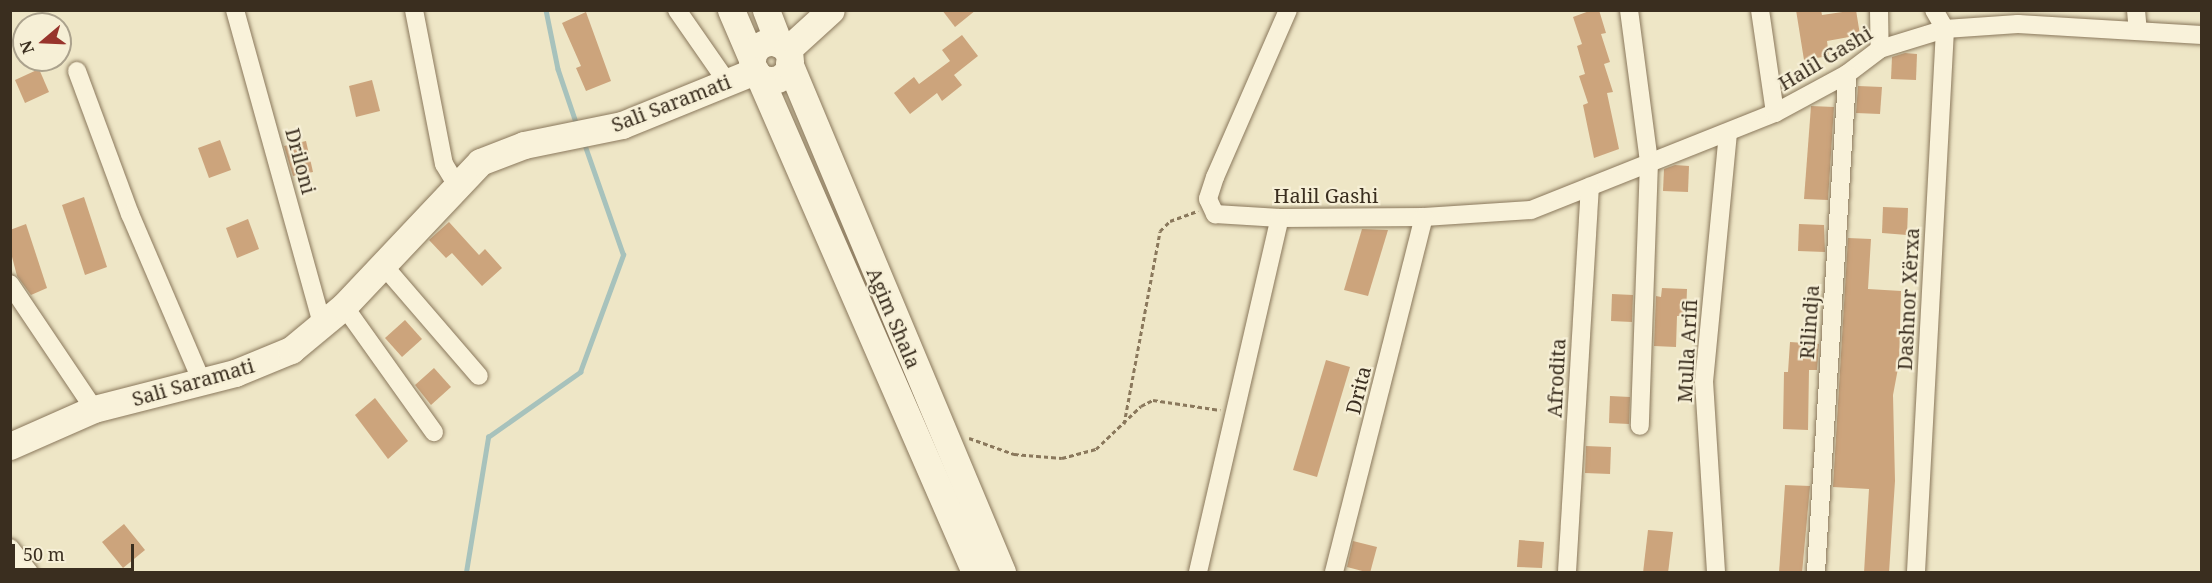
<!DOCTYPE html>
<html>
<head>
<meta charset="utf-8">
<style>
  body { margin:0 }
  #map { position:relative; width:2212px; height:583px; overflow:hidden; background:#eee6c6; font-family:"Noto Serif",serif }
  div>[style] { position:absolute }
  .stream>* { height:4.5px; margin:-2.25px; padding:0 2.25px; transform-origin:2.25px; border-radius:2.25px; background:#a7c2bc }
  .building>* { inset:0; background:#cca47c }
  .path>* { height:3px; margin-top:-1.5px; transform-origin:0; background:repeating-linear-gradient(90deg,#8a785c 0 4.5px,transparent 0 7.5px) }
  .roads { filter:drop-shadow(0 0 2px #8a785c) drop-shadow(0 0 2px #8a785c) }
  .street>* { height:18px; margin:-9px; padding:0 9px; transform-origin:9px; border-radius:9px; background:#f9f2da }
  .secondary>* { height:27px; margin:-13.5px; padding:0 13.5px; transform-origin:13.5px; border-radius:13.5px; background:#f9f2da }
  .secondary>.ring { margin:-13.5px; padding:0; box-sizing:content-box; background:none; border:27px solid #f9f2da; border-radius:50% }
  span { translate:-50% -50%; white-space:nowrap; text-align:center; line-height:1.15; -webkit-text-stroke:4.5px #f6efd6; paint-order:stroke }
  .street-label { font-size:20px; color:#3a2e1f }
  .frame { position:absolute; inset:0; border:12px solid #3a2e1f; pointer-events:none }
  .north { position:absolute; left:12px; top:12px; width:60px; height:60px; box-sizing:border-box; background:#f6efd6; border:2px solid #aba28d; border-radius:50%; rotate:251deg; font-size:16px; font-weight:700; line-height:24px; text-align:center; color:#3a2e1f }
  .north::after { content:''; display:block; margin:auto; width:21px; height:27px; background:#98342c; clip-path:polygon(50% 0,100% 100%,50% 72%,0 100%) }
  .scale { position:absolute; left:12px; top:544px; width:122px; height:27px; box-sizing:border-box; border:3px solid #3a2e1f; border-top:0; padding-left:8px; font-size:18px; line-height:21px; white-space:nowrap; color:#3a2e1f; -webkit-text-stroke:4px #f6efd6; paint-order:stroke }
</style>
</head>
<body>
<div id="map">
  <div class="stream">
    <div style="left:546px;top:10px;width:60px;rotate:78.5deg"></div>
    <div style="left:558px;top:69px;width:59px;rotate:71.3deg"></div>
    <div style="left:466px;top:572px;width:137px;rotate:-80.7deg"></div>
    <div style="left:488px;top:437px;width:113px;rotate:-35.2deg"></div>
    <div style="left:580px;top:372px;width:125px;rotate:-69.8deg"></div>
    <div style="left:623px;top:255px;width:121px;rotate:-109.3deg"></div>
  </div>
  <div class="building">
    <div style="clip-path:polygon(942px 10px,976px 10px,955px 27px)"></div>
    <div style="clip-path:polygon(1592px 10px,1599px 10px,1606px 33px,1601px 34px,1610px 62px,1604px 64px,1613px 92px,1607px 93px,1619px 149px,1594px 158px,1583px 105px,1588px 103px,1579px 76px,1585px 74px,1577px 46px,1582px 44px,1573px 17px)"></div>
    <div style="clip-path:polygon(1796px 10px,1821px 10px,1822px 15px,1856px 10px,1860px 35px,1827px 41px,1829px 56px,1804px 60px)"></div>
    <div style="clip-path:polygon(586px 12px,611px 81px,586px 91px,576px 68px,581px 66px,562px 23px)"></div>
    <div style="clip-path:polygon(962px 35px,978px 56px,954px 75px,962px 85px,942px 101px,937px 93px,910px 114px,894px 93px,914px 77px,919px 84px,950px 61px,942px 50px)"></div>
    <div style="clip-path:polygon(1905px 53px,1917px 54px,1916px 80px,1891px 79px,1892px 57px)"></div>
    <div style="clip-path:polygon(39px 69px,49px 92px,25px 103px,15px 80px)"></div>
    <div style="clip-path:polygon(372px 80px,380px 111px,356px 117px,349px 86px)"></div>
    <div style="clip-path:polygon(1858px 86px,1882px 87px,1880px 114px,1856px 113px)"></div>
    <div style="clip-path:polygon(1811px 106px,1834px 107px,1828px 200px,1804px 199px)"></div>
    <div style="clip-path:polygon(220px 140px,231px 170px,209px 178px,198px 148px)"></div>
    <div style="clip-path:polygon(306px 141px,313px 172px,293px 176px,284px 146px)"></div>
    <div style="clip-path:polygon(1675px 165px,1689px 166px,1688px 192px,1663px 191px,1664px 169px)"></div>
    <div style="clip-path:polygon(84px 197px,107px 267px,85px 275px,62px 205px)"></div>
    <div style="clip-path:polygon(1883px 207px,1908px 208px,1907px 235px,1882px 233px)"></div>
    <div style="clip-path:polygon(248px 219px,259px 249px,237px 258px,226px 228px)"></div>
    <div style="clip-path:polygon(449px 222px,479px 255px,485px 249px,502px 268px,482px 286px,452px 253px,446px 258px,429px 240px)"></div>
    <div style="clip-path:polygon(26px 224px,47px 288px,31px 295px,17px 276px,10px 249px,10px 230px)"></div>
    <div style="clip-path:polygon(1799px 224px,1824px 225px,1825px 252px,1798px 251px)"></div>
    <div style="clip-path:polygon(1362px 229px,1388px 230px,1368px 296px,1344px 290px)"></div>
    <div style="clip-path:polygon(1848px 238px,1871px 239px,1868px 289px,1901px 291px,1899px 363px,1893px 395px,1895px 481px,1889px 573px,1864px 573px,1869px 489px,1833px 487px)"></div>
    <div style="clip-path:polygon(1662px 288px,1687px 289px,1686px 316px,1677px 316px,1676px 347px,1654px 346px,1656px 296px,1661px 297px)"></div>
    <div style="clip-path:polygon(1612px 294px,1633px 295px,1632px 322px,1611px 321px)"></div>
    <div style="clip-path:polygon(405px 320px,422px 339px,402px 357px,385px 338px)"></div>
    <div style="clip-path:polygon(1790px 342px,1819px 344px,1817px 370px,1809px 370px,1808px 430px,1783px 429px,1784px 372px,1788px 372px)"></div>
    <div style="clip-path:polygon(1326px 360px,1350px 367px,1317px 477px,1293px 470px)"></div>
    <div style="clip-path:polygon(434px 368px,451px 387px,431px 405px,415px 385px)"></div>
    <div style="clip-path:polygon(1610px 396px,1630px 397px,1629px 424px,1609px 423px)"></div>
    <div style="clip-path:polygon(375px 398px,408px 441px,388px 459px,355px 415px)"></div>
    <div style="clip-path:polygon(1586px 446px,1611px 447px,1610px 474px,1585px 473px)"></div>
    <div style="clip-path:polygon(1785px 485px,1810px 486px,1802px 573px,1779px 573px)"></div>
    <div style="clip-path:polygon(124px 524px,145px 550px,123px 568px,102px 542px)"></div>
    <div style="clip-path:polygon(1648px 530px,1673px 532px,1668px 573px,1643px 573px)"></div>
    <div style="clip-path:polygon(1519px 540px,1544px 542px,1542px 568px,1517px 567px)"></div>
    <div style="clip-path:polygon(1353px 541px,1377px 547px,1370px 573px,1347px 567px)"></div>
  </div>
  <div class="path">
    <div style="left:1124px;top:424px;width:196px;rotate:-79.4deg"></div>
    <div style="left:1160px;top:231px;width:14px;rotate:-45deg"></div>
    <div style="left:1170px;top:221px;width:30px;rotate:-20deg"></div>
    <div style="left:969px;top:438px;width:48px;rotate:19.6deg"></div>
    <div style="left:1014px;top:454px;width:48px;rotate:4.8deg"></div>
    <div style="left:1062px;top:458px;width:35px;rotate:-15deg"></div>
    <div style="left:1096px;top:449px;width:62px;rotate:-43.7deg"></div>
    <div style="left:1141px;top:406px;width:13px;rotate:-27deg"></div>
    <div style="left:1153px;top:400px;width:68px;rotate:8.5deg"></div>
  </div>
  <div class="roads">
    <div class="street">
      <div style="left:235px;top:10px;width:326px;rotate:74.5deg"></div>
      <div style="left:414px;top:10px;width:157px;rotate:79deg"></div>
      <div style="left:444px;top:164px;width:23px;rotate:59deg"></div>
      <div style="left:677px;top:10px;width:88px;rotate:55.2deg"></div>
      <div style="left:1288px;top:10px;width:182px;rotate:113.6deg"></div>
      <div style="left:1215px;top:177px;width:23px;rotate:108deg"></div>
      <div style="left:1208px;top:199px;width:17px;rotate:65deg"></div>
      <div style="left:1215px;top:214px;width:65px;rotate:3.5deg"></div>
      <div style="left:1280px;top:218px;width:144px;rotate:-0.4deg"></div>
      <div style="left:1424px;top:217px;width:107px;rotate:-3.7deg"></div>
      <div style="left:1531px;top:210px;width:263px;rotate:-21.7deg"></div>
      <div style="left:1775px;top:113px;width:82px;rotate:-28.4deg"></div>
      <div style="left:1847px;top:74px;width:41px;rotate:-37.1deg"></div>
      <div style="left:1880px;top:49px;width:68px;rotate:-17.1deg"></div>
      <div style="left:1945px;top:29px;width:73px;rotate:-3.9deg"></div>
      <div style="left:2018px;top:24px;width:184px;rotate:3.4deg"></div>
      <div style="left:1629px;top:10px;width:153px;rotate:82.5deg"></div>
      <div style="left:1649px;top:162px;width:264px;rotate:92deg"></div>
      <div style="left:1760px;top:10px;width:104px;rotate:81.7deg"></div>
      <div style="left:1879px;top:10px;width:39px;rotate:89deg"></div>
      <div style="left:2136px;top:10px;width:21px;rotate:85deg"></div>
      <div style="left:77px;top:71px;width:153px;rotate:69.7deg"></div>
      <div style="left:130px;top:214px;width:183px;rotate:66.8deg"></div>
      <div style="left:384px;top:266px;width:145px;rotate:49.2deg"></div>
      <div style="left:10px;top:284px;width:151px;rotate:56.1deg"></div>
      <div style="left:344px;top:306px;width:155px;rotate:54.5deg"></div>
      <div style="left:10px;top:548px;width:31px;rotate:52deg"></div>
      <div style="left:1198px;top:572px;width:363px;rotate:-77deg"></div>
      <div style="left:1334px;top:572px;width:366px;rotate:-75.8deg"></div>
      <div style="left:1567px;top:572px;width:386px;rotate:-86.6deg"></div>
      <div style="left:1716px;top:572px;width:190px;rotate:-93.6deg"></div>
      <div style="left:1704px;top:382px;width:250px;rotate:-84.5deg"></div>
      <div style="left:1816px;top:572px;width:499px;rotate:-86.4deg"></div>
      <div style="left:1916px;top:572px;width:544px;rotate:-86.94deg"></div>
      <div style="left:1945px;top:29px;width:22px;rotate:-120deg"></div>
    </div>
    <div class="secondary">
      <div style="left:731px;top:10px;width:53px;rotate:66.8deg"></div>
      <div style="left:766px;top:10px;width:36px;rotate:69deg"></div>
      <div class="ring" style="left:752px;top:42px;width:11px;height:11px"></div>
      <div style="left:787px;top:50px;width:59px;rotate:-42.3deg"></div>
      <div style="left:789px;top:63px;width:552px;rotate:67.29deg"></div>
      <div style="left:759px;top:76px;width:541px;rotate:66.47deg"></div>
      <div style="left:10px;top:446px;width:92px;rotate:-23.8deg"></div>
      <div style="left:94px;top:409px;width:146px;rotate:-14.3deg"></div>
      <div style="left:235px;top:373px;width:61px;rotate:-22.3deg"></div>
      <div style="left:291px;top:350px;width:69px;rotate:-39.7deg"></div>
      <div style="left:344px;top:306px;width:198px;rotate:-46.6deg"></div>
      <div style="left:480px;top:162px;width:47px;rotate:-21.1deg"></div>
      <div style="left:524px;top:145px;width:100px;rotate:-11.5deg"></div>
      <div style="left:622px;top:125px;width:144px;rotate:-22.1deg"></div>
    </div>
  </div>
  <div class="street-label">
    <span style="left:1825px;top:58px;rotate:-31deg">Halil Gashi</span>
    <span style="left:671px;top:103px;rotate:-21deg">Sali Saramati</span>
    <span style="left:301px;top:161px;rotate:75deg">Driloni</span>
    <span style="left:1326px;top:195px">Halil Gashi</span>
    <span style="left:1908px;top:299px;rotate:-87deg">Dashnor Xërxa</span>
    <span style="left:894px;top:318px;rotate:67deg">Agim Shala</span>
    <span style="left:1809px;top:322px;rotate:-86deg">Rilindja</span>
    <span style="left:1687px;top:351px;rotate:-87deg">Mulla Arifi</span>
    <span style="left:1556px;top:378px;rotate:-87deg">Afrodita</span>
    <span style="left:193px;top:382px;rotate:-16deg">Sali Saramati</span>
    <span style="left:1358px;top:390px;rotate:-76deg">Drita</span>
  </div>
  <div class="frame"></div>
  <div class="north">N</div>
  <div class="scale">50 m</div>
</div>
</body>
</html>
